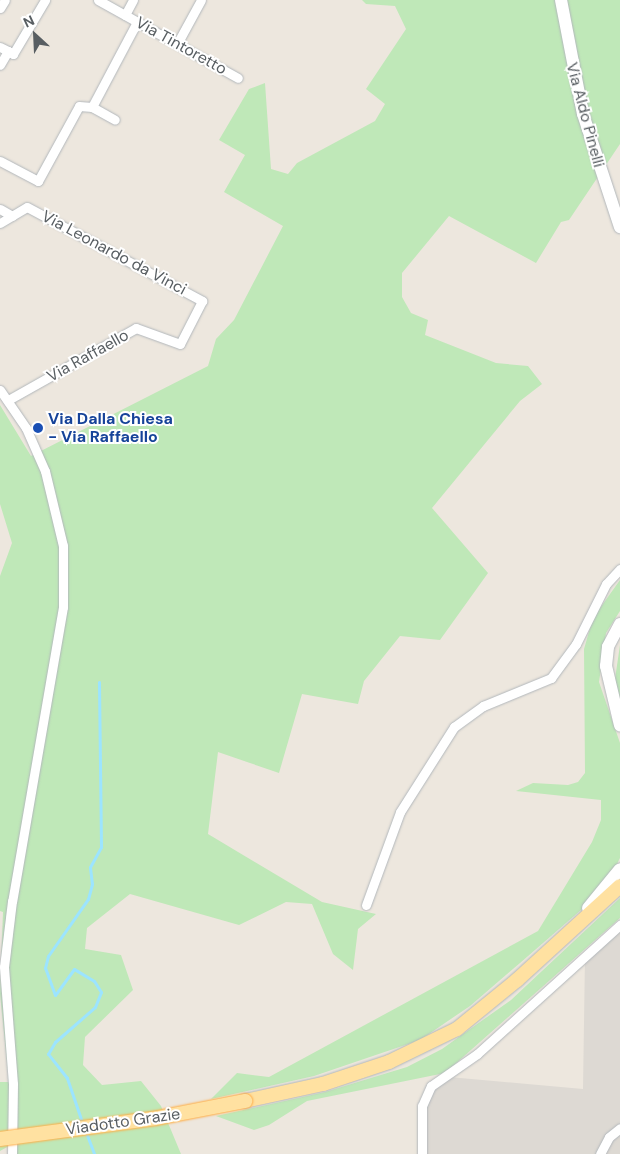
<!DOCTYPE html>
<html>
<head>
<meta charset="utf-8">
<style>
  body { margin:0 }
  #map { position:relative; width:620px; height:1154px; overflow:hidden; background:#ede7de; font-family:"DM Sans",sans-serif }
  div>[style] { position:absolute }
  .industrial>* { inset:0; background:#ddd9d3 }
  .green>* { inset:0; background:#bfe8b8 }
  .stream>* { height:3px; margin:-1.5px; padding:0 1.5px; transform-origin:1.5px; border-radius:1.5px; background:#9ce4ff }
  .roads { filter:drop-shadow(0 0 1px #b2b7bb) drop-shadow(0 0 1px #b2b7bb) }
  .street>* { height:9px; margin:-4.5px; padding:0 4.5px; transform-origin:4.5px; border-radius:4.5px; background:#fff }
  .secondary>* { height:12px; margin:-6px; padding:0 6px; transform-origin:6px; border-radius:6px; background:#fff }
  .primary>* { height:14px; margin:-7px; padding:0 7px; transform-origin:7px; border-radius:7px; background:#ffe1a1 }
  .bridges { filter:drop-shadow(0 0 1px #ffad45) drop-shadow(0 0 1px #ffad45) }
  .primary-bridge>* { height:14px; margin:-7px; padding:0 7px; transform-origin:7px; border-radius:7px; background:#ffe1a1 }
  .dots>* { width:14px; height:14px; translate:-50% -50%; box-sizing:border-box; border:2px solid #fff; border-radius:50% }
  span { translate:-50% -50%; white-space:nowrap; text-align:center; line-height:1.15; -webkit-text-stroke:4px #fff; paint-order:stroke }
  .street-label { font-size:16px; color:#585e62 }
  .transit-label { font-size:16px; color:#164399; font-weight:700 }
  .left { translate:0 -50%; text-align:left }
  .north { position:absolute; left:10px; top:10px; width:50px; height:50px; -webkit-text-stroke:4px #fff; paint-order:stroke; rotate:335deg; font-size:14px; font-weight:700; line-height:20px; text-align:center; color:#585e62 }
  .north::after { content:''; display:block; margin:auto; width:18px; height:22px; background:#585e62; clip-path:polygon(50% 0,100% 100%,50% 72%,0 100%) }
</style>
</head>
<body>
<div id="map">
  <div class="industrial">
    <div style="clip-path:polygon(620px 925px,620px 1154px,422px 1154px,426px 1094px,449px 1077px,583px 1089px,585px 956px)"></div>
  </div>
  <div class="green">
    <div style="clip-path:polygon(362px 0,620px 0,620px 144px,569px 220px,561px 222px,536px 263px,449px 216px,402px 273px,402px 297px,411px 313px,428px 320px,425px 335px,496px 363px,528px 366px,542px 384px,520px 401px,432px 508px,488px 573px,440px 640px,400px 636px,364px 681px,358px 704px,302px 694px,279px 773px,218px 752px,208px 834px,322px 902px,376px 914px,358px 929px,353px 970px,333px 954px,312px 904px,286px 902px,239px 925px,130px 894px,87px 928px,85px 949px,121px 955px,133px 990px,85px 1037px,83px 1065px,102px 1085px,141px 1081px,161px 1106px,181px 1154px,9px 1154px,9px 1146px,0 1151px,0 1082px,9px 1082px,0 994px,3px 912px,0 911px,0 576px,12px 543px,0 504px,0 405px,31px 456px,208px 366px,216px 339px,234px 320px,283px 226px,224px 192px,245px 155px,219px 140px,249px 89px,265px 83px,271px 169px,288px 174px,297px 163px,375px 121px,385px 104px,366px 89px,406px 29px,395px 6px,366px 4px)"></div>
    <div style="clip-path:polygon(620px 580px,620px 611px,606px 633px,599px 682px,620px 743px,620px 858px,611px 876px,589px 903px,520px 963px,470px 1006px,420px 1040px,314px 1076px,211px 1099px,237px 1073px,269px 1077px,538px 931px,592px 842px,601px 820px,601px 800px,516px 791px,533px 783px,568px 785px,578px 782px,585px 773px,584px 649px,593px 618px)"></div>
    <div style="clip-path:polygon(620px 645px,620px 699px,615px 679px)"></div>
    <div style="clip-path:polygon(620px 898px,620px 918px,445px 1073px,307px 1101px,269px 1125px,254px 1130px,216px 1116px,325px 1092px,407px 1067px,442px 1049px,511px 1000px)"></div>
  </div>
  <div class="stream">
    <div style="left:83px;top:1125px;width:50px;rotate:-108.8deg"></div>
    <div style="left:67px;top:1078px;width:31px;rotate:-128deg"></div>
    <div style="left:48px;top:1054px;width:14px;rotate:-60deg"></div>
    <div style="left:55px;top:1042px;width:53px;rotate:-41.2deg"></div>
    <div style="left:95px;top:1007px;width:16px;rotate:-68deg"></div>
    <div style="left:101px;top:992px;width:13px;rotate:-122deg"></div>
    <div style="left:94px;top:981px;width:23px;rotate:-149deg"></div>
    <div style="left:74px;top:969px;width:32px;rotate:126deg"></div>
    <div style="left:55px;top:995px;width:29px;rotate:-110deg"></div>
    <div style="left:45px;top:968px;width:12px;rotate:-76deg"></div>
    <div style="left:48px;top:956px;width:70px;rotate:-54.9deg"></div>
    <div style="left:88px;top:899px;width:16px;rotate:-75deg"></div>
    <div style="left:92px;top:884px;width:17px;rotate:-97deg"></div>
    <div style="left:90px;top:867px;width:23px;rotate:-61deg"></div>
    <div style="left:101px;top:847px;width:165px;rotate:-90.7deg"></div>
    <div style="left:85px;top:1130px;width:26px;rotate:69deg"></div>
  </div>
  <div class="roads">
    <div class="street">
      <div style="left:98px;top:0;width:160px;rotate:29.1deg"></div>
      <div style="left:0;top:8px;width:9px;rotate:-58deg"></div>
      <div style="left:125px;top:15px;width:17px;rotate:-62deg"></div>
      <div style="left:177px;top:44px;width:50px;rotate:-61.4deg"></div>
      <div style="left:0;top:47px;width:9px;rotate:27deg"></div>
      <div style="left:8px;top:51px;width:16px;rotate:120deg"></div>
      <div style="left:8px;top:51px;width:6px;rotate:31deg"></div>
      <div style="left:13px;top:54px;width:63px;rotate:-59.3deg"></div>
      <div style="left:92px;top:107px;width:26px;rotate:29deg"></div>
      <div style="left:0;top:161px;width:43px;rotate:27.8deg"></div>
      <div style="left:38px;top:181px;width:85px;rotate:-61.3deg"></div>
      <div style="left:79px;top:106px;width:13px;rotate:4deg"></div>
      <div style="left:92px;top:107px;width:96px;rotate:-62.1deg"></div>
      <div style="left:0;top:209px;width:14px;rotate:30deg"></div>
      <div style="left:0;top:223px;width:31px;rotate:-31deg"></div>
      <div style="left:27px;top:207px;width:199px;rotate:28.2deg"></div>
      <div style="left:202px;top:301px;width:48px;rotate:117.1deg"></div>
      <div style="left:180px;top:344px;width:47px;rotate:-160deg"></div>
      <div style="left:136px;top:328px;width:147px;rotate:150.6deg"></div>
      <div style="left:0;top:390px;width:46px;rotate:55.6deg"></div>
      <div style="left:26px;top:428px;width:47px;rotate:66.2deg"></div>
      <div style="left:45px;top:471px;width:77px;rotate:76.5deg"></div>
      <div style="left:63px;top:546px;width:61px;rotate:90deg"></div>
      <div style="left:63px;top:607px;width:298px;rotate:99.8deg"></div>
      <div style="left:12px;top:901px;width:66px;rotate:96.9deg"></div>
      <div style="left:4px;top:967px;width:117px;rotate:85.6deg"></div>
      <div style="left:13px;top:1084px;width:70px;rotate:90.8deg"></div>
      <div style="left:366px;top:905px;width:99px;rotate:-69.9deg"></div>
      <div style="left:400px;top:812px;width:101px;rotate:-57.6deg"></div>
      <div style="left:454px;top:727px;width:36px;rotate:-36deg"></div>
      <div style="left:483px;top:706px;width:74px;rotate:-22.4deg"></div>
      <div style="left:551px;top:678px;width:42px;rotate:-53.7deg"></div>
      <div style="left:576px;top:644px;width:67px;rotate:-63.4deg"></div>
      <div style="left:606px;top:584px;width:21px;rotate:-47deg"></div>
      <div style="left:422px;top:1154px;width:48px;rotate:-90deg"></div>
      <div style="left:422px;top:1106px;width:22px;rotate:-66deg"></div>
      <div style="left:431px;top:1086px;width:56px;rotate:-34.8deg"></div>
      <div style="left:477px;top:1054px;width:193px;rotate:-42.1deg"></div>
      <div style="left:600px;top:1154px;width:19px;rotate:-62deg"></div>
      <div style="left:609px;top:1137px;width:14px;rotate:-39deg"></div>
    </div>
    <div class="secondary">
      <div style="left:561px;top:0;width:116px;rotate:79.1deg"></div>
      <div style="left:583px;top:114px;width:119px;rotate:71.9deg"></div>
      <div style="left:620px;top:624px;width:26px;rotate:118deg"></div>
      <div style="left:608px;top:647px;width:19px;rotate:96deg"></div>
      <div style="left:606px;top:666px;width:61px;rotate:76.7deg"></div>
      <div style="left:588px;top:908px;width:50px;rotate:-50.6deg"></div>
    </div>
    <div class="primary">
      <div style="left:245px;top:1101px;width:80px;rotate:-12.3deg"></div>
      <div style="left:323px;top:1084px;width:70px;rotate:-18.4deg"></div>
      <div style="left:389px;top:1062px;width:76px;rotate:-25.9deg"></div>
      <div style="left:457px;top:1029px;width:77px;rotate:-39.2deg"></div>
      <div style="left:517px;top:980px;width:139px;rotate:-42.4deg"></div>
    </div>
  </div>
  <div class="bridges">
    <div class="primary-bridge">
      <div style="left:0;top:1139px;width:158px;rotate:-7.6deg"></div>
      <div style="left:157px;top:1118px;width:90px;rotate:-10.9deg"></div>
    </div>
  </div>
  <div class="dots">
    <div style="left:38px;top:428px;background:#1a4fb4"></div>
  </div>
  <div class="street-label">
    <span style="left:181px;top:46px;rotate:29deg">Via Tintoretto</span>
    <span style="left:585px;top:115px;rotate:75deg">Via Aldo Pinelli</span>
    <span style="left:114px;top:253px;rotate:28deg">Via Leonardo da Vinci</span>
    <span style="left:88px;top:356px;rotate:-29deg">Via Raffaello</span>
    <span style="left:123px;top:1122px;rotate:-8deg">Viadotto Grazie</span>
  </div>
  <div class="transit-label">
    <span class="left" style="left:48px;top:428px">Via Dalla Chiesa<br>- Via Raffaello</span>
  </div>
  <div class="north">N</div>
</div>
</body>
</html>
